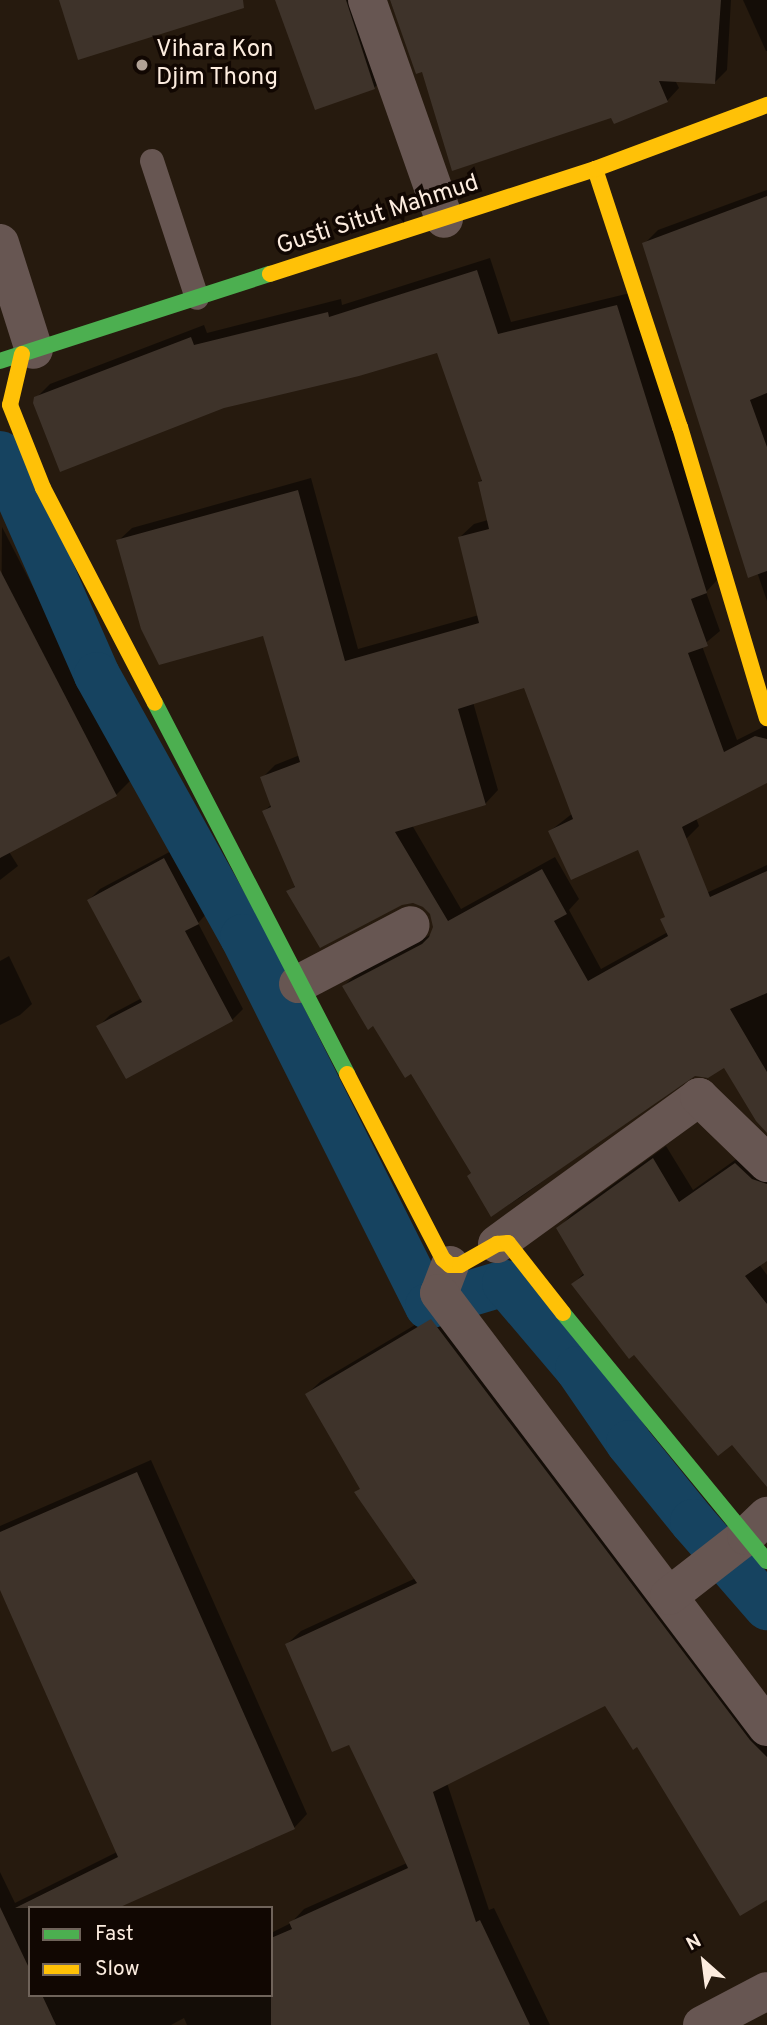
<!DOCTYPE html>
<html>
<head>
<meta charset="utf-8">
<style>
  body { margin:0 }
  #map { position:relative; width:767px; height:2025px; overflow:hidden; background:#261a0e; font-family:Overpass,sans-serif }
  div>[style] { position:absolute }
  .shadow>* { inset:0; background:#0007 }
  .canal>* { height:46px; margin:-23px; padding:0 23px; transform-origin:23px; border-radius:23px; background:#164360 }
  .building>* { inset:0; background:#3e332a }
  .lane>* { height:24px; margin:-12px; padding:0 12px; transform-origin:12px; border-radius:12px; background:#675652 }
  .street>* { height:38px; margin:-19px; padding:0 19px; transform-origin:19px; border-radius:19px; background:#675652 }
  .fast>* { height:16px; margin:-8px; padding:0 8px; transform-origin:8px; border-radius:8px; background:#4caf50 }
  .slow>* { height:16px; margin:-8px; padding:0 8px; transform-origin:8px; border-radius:8px; background:#ffc107 }
  .dots>* { width:19px; height:19px; translate:-50% -50%; box-sizing:border-box; border:4px solid #110702; border-radius:50% }
  span { translate:-50% -50%; white-space:nowrap; text-align:center; line-height:1.15; -webkit-text-stroke:7px #110702; paint-order:stroke }
  .poi-label { font-size:24px; color:#fcecdf }
  .left { translate:0 -50%; text-align:left }
  .street-label { font-size:24px; color:#fcecdf }
  .legend { position:absolute; left:28px; top:1906px; width:245px; height:91px; box-sizing:border-box; background:#110702; border:2px solid #6f635a; margin:0; padding:9px 12px; list-style:none; font-size:21px; color:#fcecdf }
  .legend li { display:flex; align-items:center; gap:14px; height:35px }
  .legend b { width:35px; border:2px solid #6f635a }
  .north { position:absolute; left:669px; top:1927px; width:70px; height:70px; -webkit-text-stroke:5px #110702; paint-order:stroke; rotate:332deg; font-size:19px; font-weight:700; line-height:28px; text-align:center; color:#fcecdf }
  .north::after { content:''; display:block; margin:auto; width:24px; height:32px; background:#fcecdf; clip-path:polygon(50% 0,100% 100%,50% 72%,0 100%) }
</style>
</head>
<body>
<div id="map">
  <div class="shadow">
    <div style="clip-path:polygon(277px 0,362px 0,386px 75px,374px 88px)"></div>
    <div style="clip-path:polygon(390px 0,731px 0,727px 70px,715px 82px,675px 80px,679px 88px,667px 101px,612px 116px,423px 70px,417px 72px)"></div>
    <div style="clip-path:polygon(743px 0,767px 0,767px 51px,766px 51px)"></div>
    <div style="clip-path:polygon(767px 190px,767px 601px,644px 244px,658px 230px)"></div>
    <div style="clip-path:polygon(490px 258px,511px 322px,630px 293px,719px 578px,706px 592px,720px 631px,702px 646px,737px 740px,767px 725px,767px 781px,696px 818px,699px 826px,686px 839px,639px 847px,550px 831px,573px 813px,525px 686px,473px 702px,498px 790px,485px 804px,412px 825px,461px 909px,555px 857px,579px 899px,569px 910px,601px 969px,668px 932px,676px 907px,767px 865px,767px 1130px,725px 1065px,696px 1074px,685px 1078px,521px 1197px,492px 1215px,472px 1173px,412px 1071px,344px 986px,357px 973px,432px 934px,435px 927px,432px 913px,424px 905px,413px 901px,289px 892px,296px 885px,264px 811px,272px 804px,262px 778px,275px 765px,300px 755px,264px 634px,118px 541px,132px 528px,311px 478px,358px 649px,479px 615px,460px 537px,474px 524px,488px 520px,479px 482px,483px 479px,438px 351px,36px 398px,50px 384px,204px 325px,207px 333px,341px 299px,342px 305px)"></div>
    <div style="clip-path:polygon(2px 527px,132px 779px,116px 795px,0 777px)"></div>
    <div style="clip-path:polygon(1px 839px,18px 866px,0 880px,0 839px)"></div>
    <div style="clip-path:polygon(175px 849px,209px 911px,198px 923px,243px 1009px,232px 1020px,126px 1077px,99px 1026px,110px 1015px,142px 998px,89px 900px,100px 889px)"></div>
    <div style="clip-path:polygon(9px 956px,32px 1004px,20px 1015px,0 1025px,0 961px)"></div>
    <div style="clip-path:polygon(666px 1146px,693px 1190px,749px 1150px,767px 1165px,767px 1259px,759px 1264px,767px 1275px,767px 1484px,732px 1443px,635px 1353px,573px 1284px,584px 1273px,558px 1229px,571px 1215px)"></div>
    <div style="clip-path:polygon(445px 1307px,767px 1731px,767px 1898px,606px 1704px,447px 1783px,489px 1910px,494px 1908px,550px 2025px,187px 2025px,184px 2018px,171px 2025px,0 2025px,0 1872px,15px 1903px,117px 1852px,0 1586px,0 1526px,151px 1460px,307px 1814px,294px 1828px,30px 1908px,30px 1995px,271px 1995px,271px 1933px,291px 1923px,304px 1909px,407px 1863px,350px 1742px,287px 1644px,301px 1631px,416px 1578px,307px 1394px,321px 1381px)"></div>
  </div>
  <div class="canal">
    <div style="left:0;top:454px;width:241px;rotate:66.3deg"></div>
    <div style="left:97px;top:675px;width:300px;rotate:60.9deg"></div>
    <div style="left:243px;top:937px;width:413px;rotate:63.4deg"></div>
    <div style="left:428px;top:1306px;width:80px;rotate:-16.6deg"></div>
    <div style="left:505px;top:1283px;width:113px;rotate:49.7deg"></div>
    <div style="left:578px;top:1369px;width:90px;rotate:55.4deg"></div>
    <div style="left:629px;top:1443px;width:102px;rotate:51deg"></div>
    <div style="left:693px;top:1522px;width:113px;rotate:49deg"></div>
  </div>
  <div class="building">
    <div style="clip-path:polygon(59px 0,243px 0,244px 8px,78px 60px)"></div>
    <div style="clip-path:polygon(275px 0,346px 0,375px 89px,315px 110px)"></div>
    <div style="clip-path:polygon(390px 0,721px 0,715px 84px,659px 81px,668px 102px,614px 124px,611px 118px,452px 171px,422px 72px,416px 74px)"></div>
    <div style="clip-path:polygon(767px 196px,767px 393px,750px 400px,767px 447px,767px 571px,748px 578px,642px 243px)"></div>
    <div style="clip-path:polygon(evenodd,477px 270px,498px 334px,617px 305px,707px 593px,691px 599px,708px 646px,688px 653px,724px 752px,755px 736px,767px 739px,767px 783px,682px 827px,710px 897px,767px 871px,767px 993px,730px 1009px,767px 1072px,767px 1133px,756px 1121px,724px 1068px,708px 1078px,695px 1076px,491px 1217px,467px 1176px,471px 1173px,411px 1074px,405px 1078px,373px 1026px,368px 1030px,342px 986px,422px 944px,429px 937px,433px 927px,430px 914px,423px 907px,413px 903px,402px 905px,320px 948px,286px 891px,295px 887px,262px 811px,271px 807px,260px 777px,300px 762px,263px 636px,159px 665px,141px 629px,116px 540px,298px 490px,345px 661px,479px 623px,458px 537px,489px 529px,478px 482px,482px 481px,437px 353px,359px 376px,224px 408px,60px 472px,33px 403px,34px 397px,191px 337px,194px 345px,328px 312px,329px 317px,477px 270px,524px 688px,573px 819px,548px 831px,571px 880px,638px 850px,665px 917px,660px 919px,668px 936px,588px 981px,554px 921px,567px 914px,542px 869px,448px 921px,395px 832px,486px 805px,458px 709px,524px 688px)"></div>
    <div style="clip-path:polygon(0 570px,117px 796px,0 858px)"></div>
    <div style="clip-path:polygon(164px 858px,199px 924px,185px 931px,233px 1021px,126px 1079px,96px 1026px,142px 1002px,87px 900px)"></div>
    <div style="clip-path:polygon(653px 1158px,679px 1202px,735px 1163px,752px 1179px,767px 1184px,767px 1261px,745px 1276px,767px 1304px,767px 1487px,732px 1445px,718px 1456px,634px 1355px,629px 1359px,571px 1284px,584px 1275px,556px 1228px)"></div>
    <div style="clip-path:polygon(431px 1319px,750px 1740px,767px 1757px,767px 1900px,740px 1916px,637px 1747px,633px 1750px,605px 1706px,433px 1792px,476px 1922px,480px 1920px,530px 2025px,271px 2025px,271px 1938px,292px 1929px,289px 1922px,408px 1868px,349px 1745px,332px 1752px,285px 1644px,417px 1583px,354px 1492px,360px 1489px,305px 1394px)"></div>
    <div style="clip-path:polygon(137px 1472px,295px 1829px,118px 1908px,15px 1908px,118px 1857px,0 1590px,0 1532px)"></div>
    <div style="clip-path:polygon(0 1907px,30px 1970px,30px 1995px,42px 1995px,56px 2025px,0 2025px)"></div>
  </div>
  <div class="lane">
    <div style="left:152px;top:161px;width:144px;rotate:71.8deg"></div>
  </div>
  <div class="street">
    <div style="left:367px;top:0;width:232px;rotate:70.6deg"></div>
    <div style="left:0;top:243px;width:112px;rotate:72.4deg"></div>
    <div style="left:298px;top:984px;width:127px;rotate:-27.6deg"></div>
    <div style="left:497px;top:1244px;width:250px;rotate:-36deg"></div>
    <div style="left:699px;top:1097px;width:95px;rotate:44.1deg"></div>
    <div style="left:450px;top:1265px;width:30px;rotate:111deg"></div>
    <div style="left:439px;top:1293px;width:544px;rotate:52.92deg"></div>
    <div style="left:669px;top:1596px;width:98px;rotate:-37.9deg"></div>
    <div style="left:746px;top:1536px;width:29px;rotate:-44deg"></div>
    <div style="left:702px;top:2025px;width:73px;rotate:-27.6deg"></div>
  </div>
  <div class="fast">
    <div style="left:0;top:361px;width:284px;rotate:-17.9deg"></div>
    <div style="left:155px;top:703px;width:418px;rotate:62.6deg"></div>
    <div style="left:563px;top:1313px;width:321px;rotate:50.6deg"></div>
  </div>
  <div class="slow">
    <div style="left:595px;top:169px;width:272px;rotate:71.8deg"></div>
    <div style="left:680px;top:427px;width:304px;rotate:73.4deg"></div>
    <div style="left:270px;top:274px;width:342px;rotate:-17.9deg"></div>
    <div style="left:595px;top:169px;width:184px;rotate:-20.4deg"></div>
    <div style="left:22px;top:354px;width:52px;rotate:103.2deg"></div>
    <div style="left:10px;top:405px;width:89px;rotate:68.3deg"></div>
    <div style="left:43px;top:488px;width:242px;rotate:62.5deg"></div>
    <div style="left:347px;top:1074px;width:208px;rotate:62.6deg"></div>
    <div style="left:443px;top:1259px;width:9px;rotate:41deg"></div>
    <div style="left:450px;top:1265px;width:10px"></div>
    <div style="left:460px;top:1265px;width:43px;rotate:-29.6deg"></div>
    <div style="left:497px;top:1244px;width:11px;rotate:-5deg"></div>
    <div style="left:508px;top:1243px;width:89px;rotate:51.8deg"></div>
  </div>
  <div class="dots">
    <div style="left:142px;top:65px;background:#b1a296"></div>
  </div>
  <div class="poi-label">
    <span class="left" style="left:156px;top:65px">Vihara Kon<br>Djim Thong</span>
  </div>
  <div class="street-label">
    <span style="left:378px;top:216px;rotate:-18deg">Gusti Situt Mahmud</span>
  </div>
  <ul class="legend">
  <li><b style="height:9px;background:#4caf50"></b>Fast</li>
  <li><b style="height:9px;background:#ffc107"></b>Slow</li>
  </ul>
  <div class="north">N</div>
</div>
</body>
</html>
